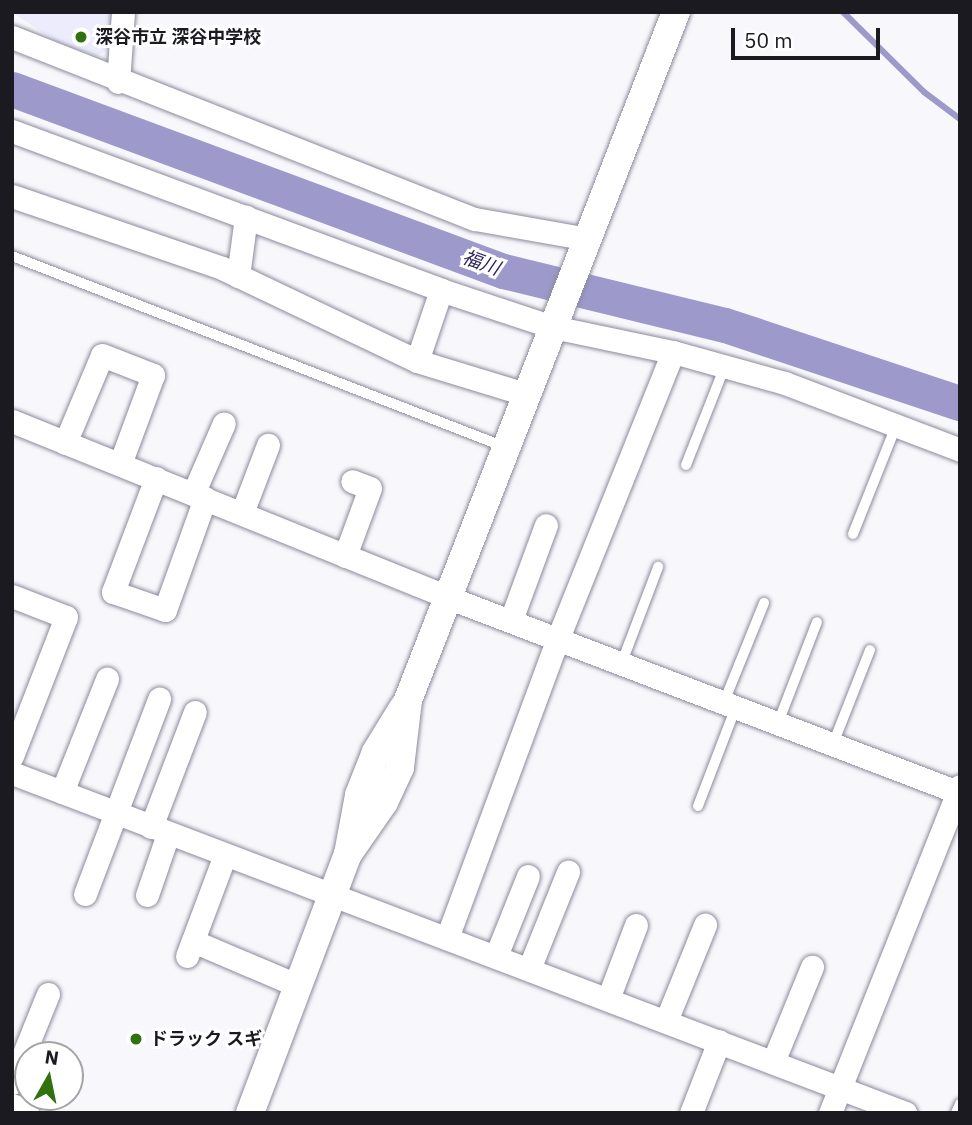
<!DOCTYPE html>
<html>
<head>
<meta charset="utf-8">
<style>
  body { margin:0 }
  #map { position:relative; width:972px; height:1125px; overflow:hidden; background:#f8f8fc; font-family:"IBM Plex Sans","Noto Sans JP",sans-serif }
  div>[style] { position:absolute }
  .built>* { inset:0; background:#ececfc }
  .stream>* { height:6px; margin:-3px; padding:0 3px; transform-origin:3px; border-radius:3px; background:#9d99ca }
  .river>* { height:35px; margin:-17.5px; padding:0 17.5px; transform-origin:17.5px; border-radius:17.5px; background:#9d99ca }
  .roads { filter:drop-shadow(0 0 2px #8b8a9c) drop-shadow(0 0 2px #8b8a9c) }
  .service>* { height:10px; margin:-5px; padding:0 5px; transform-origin:5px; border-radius:5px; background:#fff }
  .minor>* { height:23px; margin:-11.5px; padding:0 11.5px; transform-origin:11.5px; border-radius:11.5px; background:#fff }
  .tertiary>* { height:28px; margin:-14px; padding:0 14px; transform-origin:14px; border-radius:14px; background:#fff }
  .dots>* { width:19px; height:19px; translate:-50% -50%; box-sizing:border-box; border:4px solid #fff; border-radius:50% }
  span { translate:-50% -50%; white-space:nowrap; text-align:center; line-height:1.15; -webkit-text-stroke:6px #fff; paint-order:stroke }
  .poi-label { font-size:18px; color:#1b1a21; font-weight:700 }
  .left { translate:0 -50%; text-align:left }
  .water-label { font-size:19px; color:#312560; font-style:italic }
  .frame { position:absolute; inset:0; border:14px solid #1b1a21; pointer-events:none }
  .north { position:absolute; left:14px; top:1041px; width:70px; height:70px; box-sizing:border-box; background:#fff; border:2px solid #a4a3a6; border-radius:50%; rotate:9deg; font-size:19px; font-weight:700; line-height:28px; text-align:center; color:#1b1a21 }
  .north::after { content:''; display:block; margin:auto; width:24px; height:32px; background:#2f720f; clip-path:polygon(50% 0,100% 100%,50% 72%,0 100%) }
  .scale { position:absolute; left:731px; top:28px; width:149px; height:32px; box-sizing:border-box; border:4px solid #1b1a21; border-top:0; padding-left:9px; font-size:21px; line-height:24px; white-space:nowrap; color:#1b1a21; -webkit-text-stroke:5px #fff; paint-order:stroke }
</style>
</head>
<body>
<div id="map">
  <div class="built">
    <div style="clip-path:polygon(12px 12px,117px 12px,111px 48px,97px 56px,59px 44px)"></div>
  </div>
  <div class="stream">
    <div style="left:843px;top:12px;width:114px;rotate:44.6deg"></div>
    <div style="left:924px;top:92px;width:45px;rotate:36.9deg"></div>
  </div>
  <div class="river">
    <div style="left:12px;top:89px;width:524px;rotate:20.34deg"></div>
    <div style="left:503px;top:271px;width:228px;rotate:13.7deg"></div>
    <div style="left:725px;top:325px;width:248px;rotate:18.4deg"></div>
  </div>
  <div class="roads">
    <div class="service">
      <div style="left:12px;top:256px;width:529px;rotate:21.18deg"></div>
      <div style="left:686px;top:465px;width:106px;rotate:-68.5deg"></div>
      <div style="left:853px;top:534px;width:116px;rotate:-68.3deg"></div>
      <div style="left:622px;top:662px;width:102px;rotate:-69.2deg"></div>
      <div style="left:724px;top:702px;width:107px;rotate:-68deg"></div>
      <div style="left:778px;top:723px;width:108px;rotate:-68.9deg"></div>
      <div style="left:833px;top:744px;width:101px;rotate:-68.5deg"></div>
      <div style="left:698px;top:806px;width:106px;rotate:-69deg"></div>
      <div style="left:956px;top:1113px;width:10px;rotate:-66deg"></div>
    </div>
    <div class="minor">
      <div style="left:12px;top:37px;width:497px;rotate:21.5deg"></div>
      <div style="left:475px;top:219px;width:115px;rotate:10deg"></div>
      <div style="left:118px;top:82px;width:70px;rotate:-85.9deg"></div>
      <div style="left:12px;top:131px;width:458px;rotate:20.3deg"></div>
      <div style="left:441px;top:290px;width:118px;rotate:18.3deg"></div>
      <div style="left:553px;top:327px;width:123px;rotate:11.8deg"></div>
      <div style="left:673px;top:352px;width:116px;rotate:15.5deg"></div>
      <div style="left:785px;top:383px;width:187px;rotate:20.9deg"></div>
      <div style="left:12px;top:196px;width:222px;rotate:18.9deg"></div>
      <div style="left:222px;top:268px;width:216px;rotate:25.5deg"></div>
      <div style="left:417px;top:361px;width:113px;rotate:17deg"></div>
      <div style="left:238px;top:276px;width:60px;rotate:-82.3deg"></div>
      <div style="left:417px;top:361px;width:75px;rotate:-71.3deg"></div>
      <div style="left:12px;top:421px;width:469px;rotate:22deg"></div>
      <div style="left:447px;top:597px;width:549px;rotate:20.91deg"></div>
      <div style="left:65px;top:443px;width:95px;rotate:-67.2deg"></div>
      <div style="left:102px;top:355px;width:55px;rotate:21.4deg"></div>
      <div style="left:153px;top:375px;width:95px;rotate:110.3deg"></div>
      <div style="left:156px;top:478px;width:122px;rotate:110.7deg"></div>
      <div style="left:113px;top:592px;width:55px;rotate:19.1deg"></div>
      <div style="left:165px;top:610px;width:119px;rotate:-70.3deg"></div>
      <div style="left:193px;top:494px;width:77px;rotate:-66.4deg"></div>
      <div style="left:242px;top:513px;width:73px;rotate:-69.1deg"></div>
      <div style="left:345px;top:556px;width:72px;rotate:-69.8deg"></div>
      <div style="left:370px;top:488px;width:19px;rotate:-159deg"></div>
      <div style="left:12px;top:596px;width:58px;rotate:21.3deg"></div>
      <div style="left:66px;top:617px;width:149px;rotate:111.2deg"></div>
      <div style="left:511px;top:620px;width:101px;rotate:-69.8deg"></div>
      <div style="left:12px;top:773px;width:956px;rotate:20.84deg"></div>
      <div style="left:62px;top:792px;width:122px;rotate:-68.3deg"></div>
      <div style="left:151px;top:827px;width:123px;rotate:-69.1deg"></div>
      <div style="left:85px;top:894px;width:209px;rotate:-69.2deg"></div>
      <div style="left:147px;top:895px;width:65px;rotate:-71deg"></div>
      <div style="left:447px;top:938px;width:320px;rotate:-69.7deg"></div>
      <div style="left:558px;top:638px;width:308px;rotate:-68.1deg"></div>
      <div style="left:193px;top:941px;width:112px;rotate:23.1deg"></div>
      <div style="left:187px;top:956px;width:108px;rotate:-69.4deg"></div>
      <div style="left:496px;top:956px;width:86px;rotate:-68.2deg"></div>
      <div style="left:529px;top:969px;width:105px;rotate:-68.1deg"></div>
      <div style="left:608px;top:999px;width:79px;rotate:-69.3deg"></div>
      <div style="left:666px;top:1021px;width:104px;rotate:-67.9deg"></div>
      <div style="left:773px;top:1062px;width:103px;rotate:-67.7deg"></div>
      <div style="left:12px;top:1083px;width:96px;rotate:-68deg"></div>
      <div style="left:691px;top:1113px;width:77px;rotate:-68.7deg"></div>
      <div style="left:830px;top:1113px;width:352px;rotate:-68.3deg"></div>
    </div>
    <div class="tertiary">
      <div style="left:348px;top:854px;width:63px;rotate:-55.3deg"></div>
      <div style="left:384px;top:802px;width:38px;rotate:-65deg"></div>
      <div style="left:400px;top:767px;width:67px;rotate:-83.2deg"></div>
      <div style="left:408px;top:700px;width:738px;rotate:-68.72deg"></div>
      <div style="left:12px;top:1108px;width:14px;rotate:21deg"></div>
      <div style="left:250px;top:1113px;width:277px;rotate:-69.3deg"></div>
      <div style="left:348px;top:854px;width:60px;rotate:-79.4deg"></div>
      <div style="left:359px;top:795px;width:46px;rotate:-68.4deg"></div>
      <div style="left:376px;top:752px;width:52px;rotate:-58.5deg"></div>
    </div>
  </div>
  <div class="dots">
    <div style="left:81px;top:37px;background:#2f720f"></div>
    <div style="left:136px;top:1039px;background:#2f720f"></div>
  </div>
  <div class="poi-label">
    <span class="left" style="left:95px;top:37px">深谷市立 深谷中学校</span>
    <span class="left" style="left:150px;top:1039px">ドラック スギ</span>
  </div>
  <div class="water-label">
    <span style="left:481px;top:263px;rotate:20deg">福川</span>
  </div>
  <div class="frame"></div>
  <div class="north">N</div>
  <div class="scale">50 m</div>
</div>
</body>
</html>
